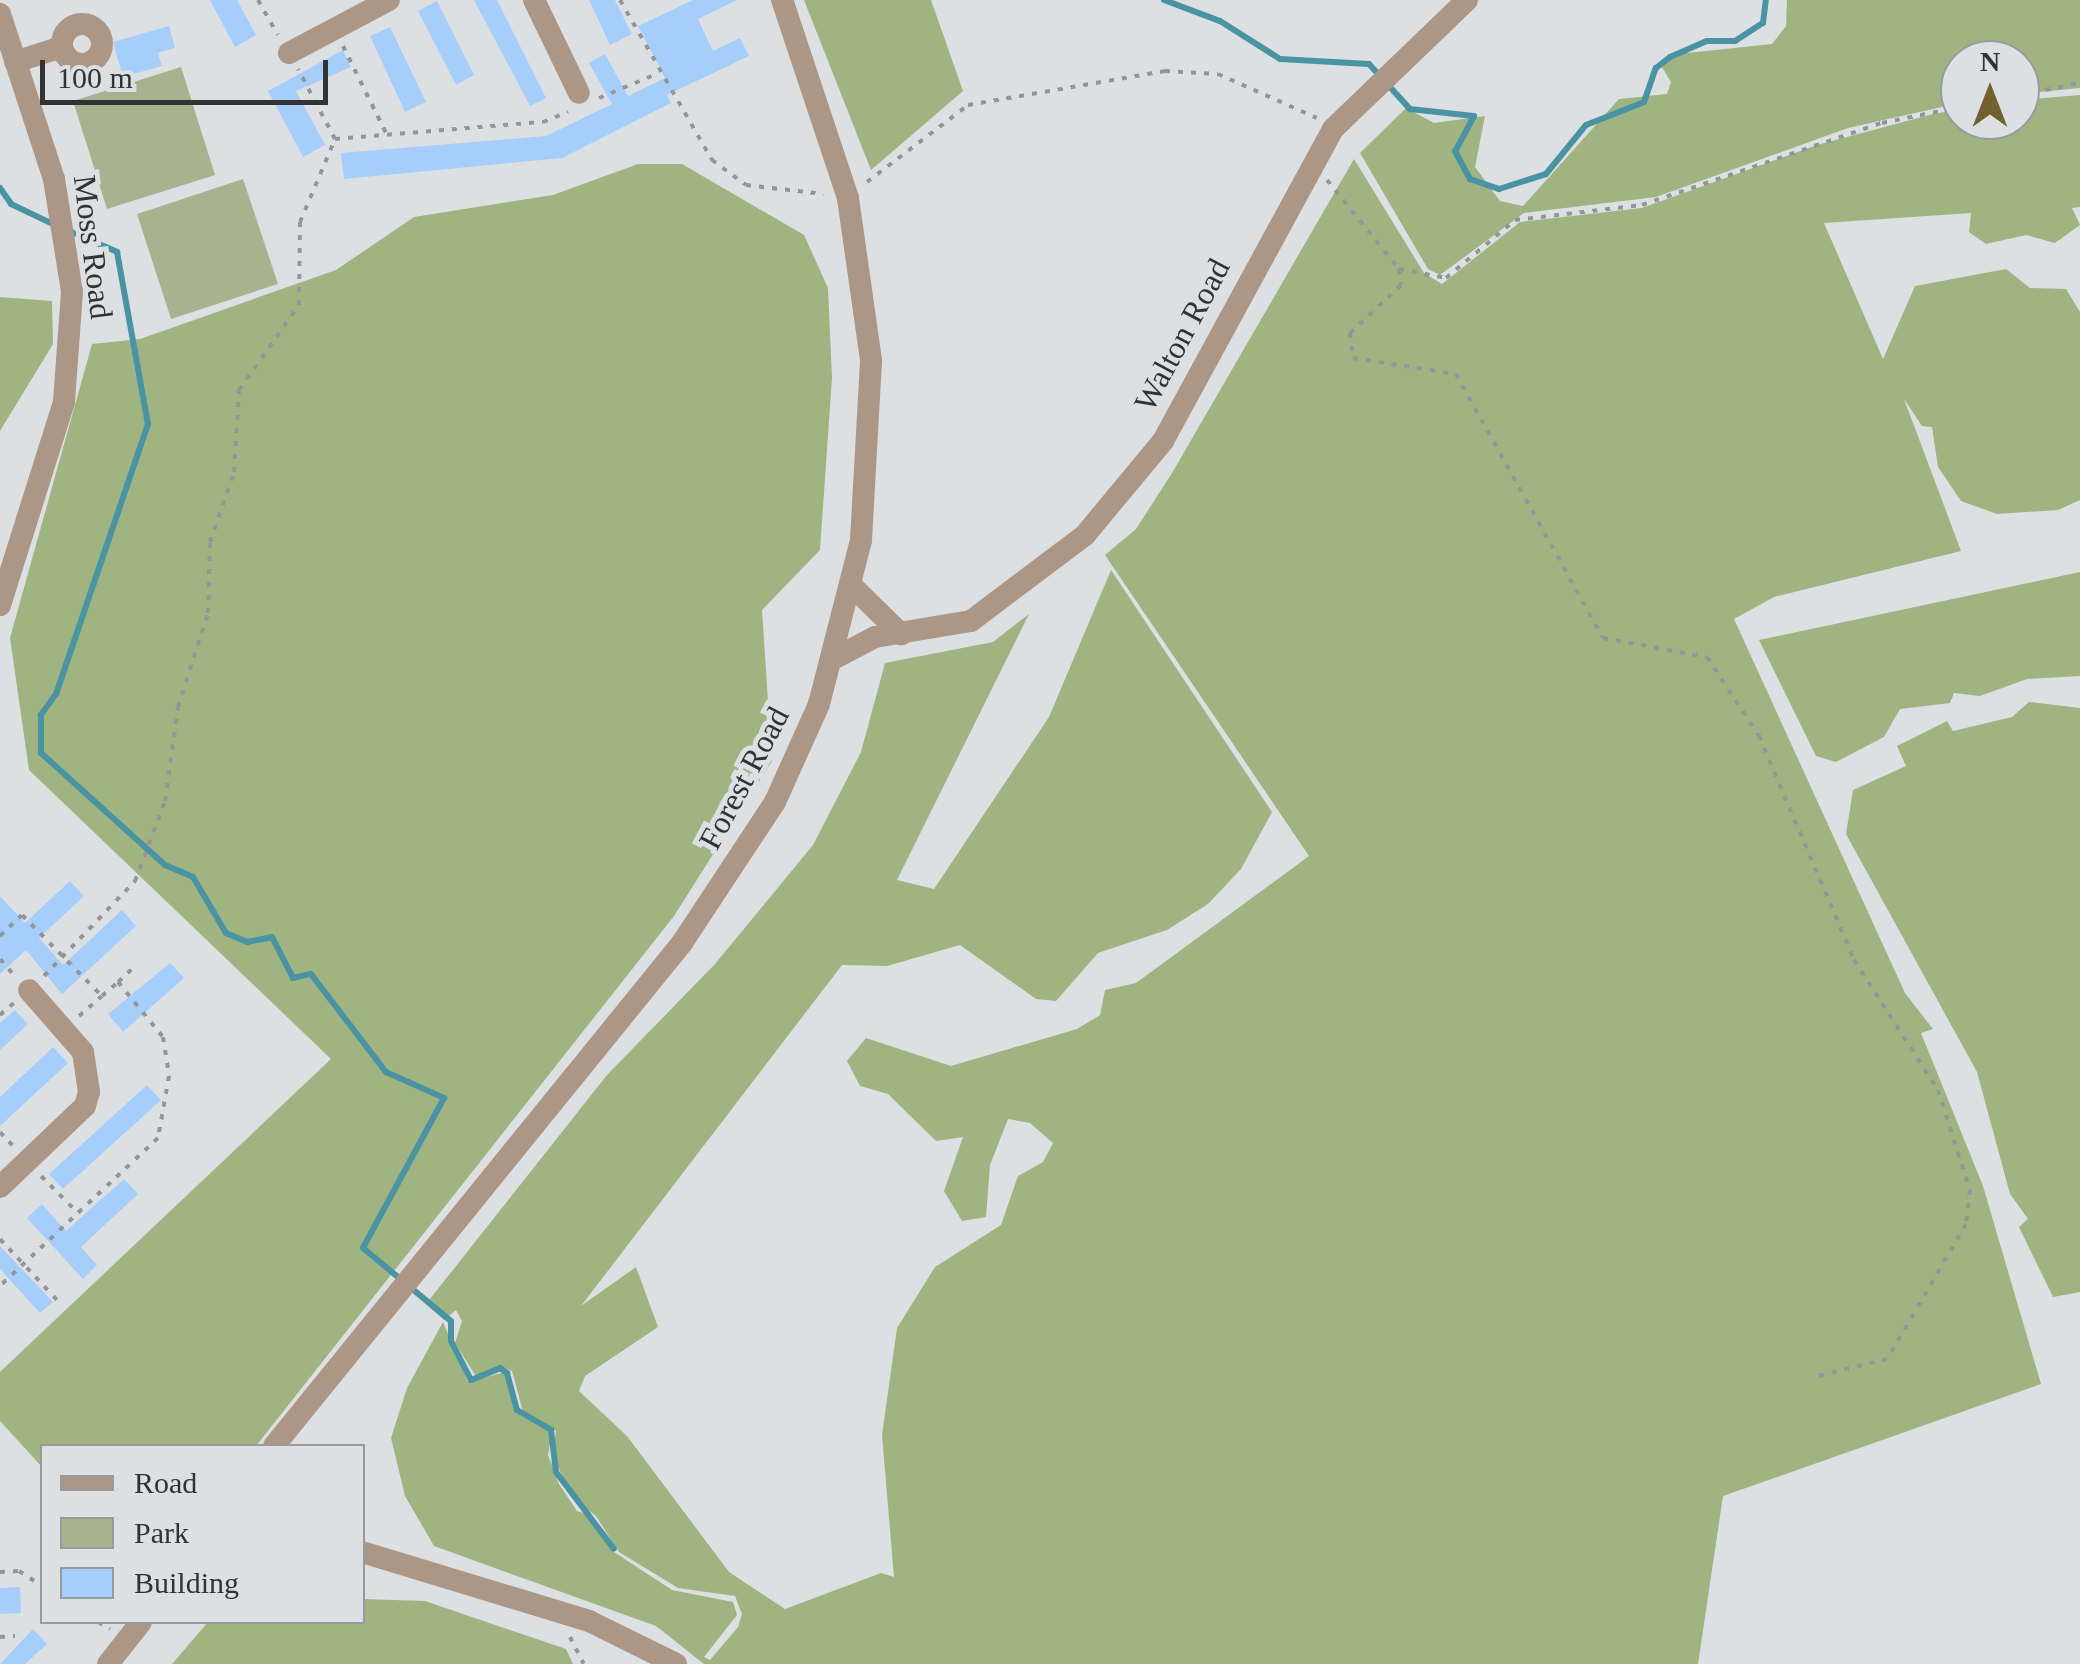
<!DOCTYPE html>
<html>
<head>
<meta charset="utf-8">
<style>
  body { margin:0 }
  #map { position:relative; width:2080px; height:1664px; overflow:hidden; background:#dde0e3; font-family:"Times New Roman",serif }
  div>[style] { position:absolute }
  .green>* { inset:0; background:#a5b48f }
  .forest>* { inset:0; background:#9fb480 }
  .stream>* { height:6px; margin:-3px; padding:0 3px; transform-origin:3px; border-radius:3px; background:#4a93a2 }
  .building>* { inset:0; background:#a6cefb }
  .path>* { height:4px; margin-top:-2px; transform-origin:0; background:repeating-linear-gradient(90deg,#939598 0 5px,transparent 0 13px) }
  .minor>* { height:22px; margin:-11px; padding:0 11px; transform-origin:11px; border-radius:11px; background:#ac9787 }
  .minor>.ring { margin:-11px; padding:0; box-sizing:content-box; background:none; border:22px solid #ac9787; border-radius:50% }
  span { translate:-50% -50%; white-space:nowrap; text-align:center; line-height:1.15; -webkit-text-stroke:10px #dde0e3; paint-order:stroke }
  .street-label { font-size:32px; color:#313233 }
  .legend { position:absolute; left:40px; top:1444px; width:325px; height:180px; box-sizing:border-box; background:#dde0e3; border:2px solid #989a9d; margin:0; padding:12px 18px; list-style:none; font-size:30px; color:#313233 }
  .legend li { display:flex; align-items:center; gap:20px; height:50px }
  .legend b { width:50px; border:2px solid #989a9d }
  .north { position:absolute; left:1940px; top:40px; width:100px; height:100px; box-sizing:border-box; background:#dde0e3; border:2px solid #989a9d; border-radius:50%; rotate:0deg; font-size:28px; font-weight:700; line-height:40px; text-align:center; color:#313233 }
  .north::after { content:''; display:block; margin:auto; width:35px; height:45px; background:#72612f; clip-path:polygon(50% 0,100% 100%,50% 72%,0 100%) }
  .scale { position:absolute; left:40px; top:60px; width:288px; height:45px; box-sizing:border-box; border:5px solid #313233; border-top:0; padding-left:12px; font-size:30px; line-height:35px; white-space:nowrap; color:#313233; -webkit-text-stroke:8px #dde0e3; paint-order:stroke }
</style>
</head>
<body>
<div id="map">
  <div class="green">
    <div style="clip-path:polygon(181px 67px,215px 175px,107px 209px,73px 101px)"></div>
    <div style="clip-path:polygon(243px 179px,278px 284px,171px 319px,137px 214px)"></div>
  </div>
  <div class="forest">
    <div style="clip-path:polygon(804px 0,931px 0,963px 91px,871px 170px)"></div>
    <div style="clip-path:polygon(1787px 0,2080px 0,2080px 88px,2020px 94px,2020px 60px,1960px 60px,1960px 103px,1848px 128px,1656px 197px,1524px 213px,1440px 275px,1428px 269px,1360px 153px,1406px 108px,1434px 123px,1485px 116px,1475px 167px,1500px 201px,1523px 206px,1619px 99px,1667px 94px,1671px 82px,1660px 64px,1668px 55px,1772px 44px,1786px 26px)"></div>
    <div style="clip-path:polygon(2080px 95px,2080px 207px,2072px 208px,2080px 225px,2055px 243px,2026px 235px,1986px 244px,1969px 232px,1971px 213px,1824px 223px,1883px 359px,1915px 286px,2006px 269px,2030px 288px,2066px 289px,2080px 312px,2080px 500px,2058px 510px,1997px 514px,1961px 501px,1938px 467px,1932px 427px,1922px 426px,1904px 399px,1961px 551px,1774px 597px,1734px 619px,1905px 993px,1933px 1029px,1921px 1033px,1983px 1186px,2041px 1384px,1723px 1496px,1698px 1664px,704px 1664px,656px 1626px,434px 1546px,405px 1496px,391px 1438px,407px 1388px,443px 1322px,468px 1382px,505px 1372px,515px 1411px,552px 1433px,548px 1455px,559px 1484px,577px 1511px,592px 1516px,614px 1552px,672px 1590px,733px 1602px,737px 1615px,704px 1657px,710px 1660px,738px 1627px,742px 1614px,735px 1596px,678px 1588px,619px 1552px,596px 1516px,574px 1499px,552px 1455px,556px 1431px,523px 1412px,512px 1371px,498px 1366px,477px 1378px,455px 1343px,462px 1321px,456px 1310px,444px 1320px,426px 1304px,607px 1075px,715px 964px,813px 845px,861px 752px,885px 663px,993px 642px,1029px 614px,897px 880px,934px 889px,1049px 717px,1111px 570px,1272px 812px,1241px 869px,1208px 904px,1167px 930px,1098px 953px,1056px 1001px,1036px 999px,960px 945px,887px 966px,842px 965px,581px 1306px,636px 1267px,658px 1327px,585px 1376px,579px 1391px,627px 1436px,729px 1572px,785px 1609px,881px 1573px,894px 1577px,882px 1435px,897px 1328px,935px 1267px,1001px 1225px,1018px 1176px,1043px 1162px,1053px 1143px,1030px 1123px,1008px 1119px,990px 1165px,986px 1217px,962px 1221px,944px 1191px,963px 1137px,936px 1141px,888px 1094px,860px 1086px,847px 1061px,866px 1038px,951px 1066px,1077px 1029px,1100px 1015px,1105px 990px,1136px 983px,1309px 856px,1105px 555px,1136px 529px,1172px 473px,1354px 159px,1424px 273px,1442px 284px,1520px 222px,1642px 208px,1817px 145px,1933px 114px,1960px 109px,1960px 120px,2020px 120px,2020px 100px)"></div>
    <div style="clip-path:polygon(638px 164px,682px 164px,804px 235px,828px 288px,832px 378px,820px 550px,762px 610px,772px 761px,674px 916px,256px 1446px,42px 1446px,42px 1467px,0 1421px,0 1372px,331px 1059px,29px 770px,10px 638px,92px 344px,140px 339px,336px 270px,414px 217px,553px 195px)"></div>
    <div style="clip-path:polygon(0 297px,52px 301px,53px 344px,0 431px)"></div>
    <div style="clip-path:polygon(2080px 572px,2080px 676px,2027px 679px,1980px 696px,1954px 693px,1950px 703px,1900px 709px,1884px 737px,1836px 762px,1816px 756px,1759px 640px)"></div>
    <div style="clip-path:polygon(2029px 702px,2080px 708px,2080px 1292px,2053px 1297px,2019px 1227px,2028px 1219px,2010px 1194px,1977px 1072px,1846px 834px,1853px 790px,1906px 766px,1897px 746px,1947px 721px,1953px 731px,2012px 717px)"></div>
    <div style="clip-path:polygon(363px 1599px,425px 1601px,566px 1649px,573px 1664px,172px 1664px,208px 1622px,362px 1622px)"></div>
  </div>
  <div class="stream">
    <div style="left:1164px;top:0;width:60px;rotate:20.6deg"></div>
    <div style="left:1220px;top:21px;width:71px;rotate:32.3deg"></div>
    <div style="left:1280px;top:59px;width:89px;rotate:3.2deg"></div>
    <div style="left:1369px;top:64px;width:61px;rotate:47.7deg"></div>
    <div style="left:1410px;top:109px;width:64px;rotate:6.2deg"></div>
    <div style="left:1474px;top:116px;width:40px;rotate:118deg"></div>
    <div style="left:1455px;top:151px;width:32px;rotate:62deg"></div>
    <div style="left:1470px;top:179px;width:31px;rotate:19deg"></div>
    <div style="left:1499px;top:189px;width:49px;rotate:-17.7deg"></div>
    <div style="left:1546px;top:174px;width:63px;rotate:-50.8deg"></div>
    <div style="left:1586px;top:125px;width:62px;rotate:-21.6deg"></div>
    <div style="left:1644px;top:102px;width:36px;rotate:-71deg"></div>
    <div style="left:1656px;top:68px;width:18px;rotate:-38deg"></div>
    <div style="left:1670px;top:57px;width:40px;rotate:-23.4deg"></div>
    <div style="left:1707px;top:41px;width:28px"></div>
    <div style="left:1735px;top:41px;width:33px;rotate:-33deg"></div>
    <div style="left:1763px;top:23px;width:23px;rotate:-83deg"></div>
    <div style="left:0;top:188px;width:19px;rotate:55deg"></div>
    <div style="left:11px;top:204px;width:49px;rotate:25.5deg"></div>
    <div style="left:67px;top:230px;width:55px;rotate:23.7deg"></div>
    <div style="left:117px;top:252px;width:175px;rotate:79.8deg"></div>
    <div style="left:148px;top:424px;width:285px;rotate:108.8deg"></div>
    <div style="left:56px;top:694px;width:26px;rotate:126deg"></div>
    <div style="left:41px;top:715px;width:38px;rotate:90deg"></div>
    <div style="left:41px;top:753px;width:167px;rotate:42.1deg"></div>
    <div style="left:165px;top:865px;width:30px;rotate:23deg"></div>
    <div style="left:193px;top:877px;width:65px;rotate:59.5deg"></div>
    <div style="left:226px;top:933px;width:23px;rotate:23deg"></div>
    <div style="left:247px;top:942px;width:25px;rotate:-11deg"></div>
    <div style="left:272px;top:937px;width:46px;rotate:62.9deg"></div>
    <div style="left:293px;top:978px;width:18px;rotate:-13deg"></div>
    <div style="left:311px;top:974px;width:123px;rotate:52.6deg"></div>
    <div style="left:386px;top:1072px;width:64px;rotate:24.1deg"></div>
    <div style="left:444px;top:1098px;width:170px;rotate:118.4deg"></div>
    <div style="left:363px;top:1248px;width:114px;rotate:39.7deg"></div>
    <div style="left:451px;top:1321px;width:20px;rotate:90deg"></div>
    <div style="left:451px;top:1341px;width:44px;rotate:62.9deg"></div>
    <div style="left:471px;top:1380px;width:31px;rotate:-22deg"></div>
    <div style="left:500px;top:1368px;width:9px;rotate:36deg"></div>
    <div style="left:507px;top:1373px;width:38px;rotate:75deg"></div>
    <div style="left:517px;top:1410px;width:39px;rotate:30deg"></div>
    <div style="left:551px;top:1430px;width:42px;rotate:83.2deg"></div>
    <div style="left:556px;top:1472px;width:96px;rotate:53deg"></div>
  </div>
  <div class="building">
    <div style="clip-path:polygon(210px 0,237px 0,256px 35px,235px 47px)"></div>
    <div style="clip-path:polygon(474px 0,497px 0,546px 98px,530px 106px)"></div>
    <div style="clip-path:polygon(589px 0,615px 0,632px 34px,610px 45px)"></div>
    <div style="clip-path:polygon(693px 0,737px 0,698px 19px,713px 51px,740px 38px,749px 56px,667px 95px,671px 103px,562px 158px,344px 179px,341px 153px,546px 136px,612px 104px,589px 63px,605px 54px,628px 96px,665px 78px,638px 26px)"></div>
    <div style="clip-path:polygon(437px 1px,474px 75px,456px 85px,418px 11px)"></div>
    <div style="clip-path:polygon(169px 26px,175px 48px,158px 53px,162px 66px,123px 77px,113px 42px)"></div>
    <div style="clip-path:polygon(390px 27px,426px 102px,405px 112px,370px 36px)"></div>
    <div style="clip-path:polygon(343px 50px,351px 67px,296px 91px,325px 145px,303px 157px,268px 91px)"></div>
    <div style="clip-path:polygon(70px 881px,84px 896px,39px 938px,63px 965px,122px 910px,136px 926px,62px 994px,26px 950px,0 974px,0 896px,25px 923px)"></div>
    <div style="clip-path:polygon(170px 963px,184px 978px,123px 1032px,108px 1014px)"></div>
    <div style="clip-path:polygon(15px 1010px,28px 1024px,0 1050px,0 1023px)"></div>
    <div style="clip-path:polygon(53px 1047px,68px 1063px,0 1126px,0 1097px)"></div>
    <div style="clip-path:polygon(147px 1085px,161px 1100px,63px 1189px,49px 1174px)"></div>
    <div style="clip-path:polygon(124px 1179px,138px 1194px,81px 1247px,97px 1265px,83px 1279px,27px 1218px,42px 1204px,66px 1231px)"></div>
    <div style="clip-path:polygon(0 1246px,53px 1302px,40px 1313px,0 1269px)"></div>
    <div style="clip-path:polygon(20px 1587px,21px 1613px,0 1614px,0 1588px)"></div>
    <div style="clip-path:polygon(33px 1629px,47px 1644px,25px 1664px,0 1664px)"></div>
  </div>
  <div class="path">
    <div style="left:258px;top:0;width:40px;rotate:60.3deg"></div>
    <div style="left:620px;top:0;width:185px;rotate:60.1deg"></div>
    <div style="left:712px;top:160px;width:42px;rotate:36.3deg"></div>
    <div style="left:746px;top:185px;width:78px;rotate:6.7deg"></div>
    <div style="left:343px;top:46px;width:99px;rotate:63.7deg"></div>
    <div style="left:2020px;top:95px;width:61px;rotate:-11.3deg"></div>
    <div style="left:599px;top:98px;width:65px;rotate:-22.6deg"></div>
    <div style="left:335px;top:139px;width:209px;rotate:-4.7deg"></div>
    <div style="left:543px;top:122px;width:27px;rotate:-22deg"></div>
    <div style="left:1327px;top:180px;width:114px;rotate:51deg"></div>
    <div style="left:1399px;top:269px;width:16px;rotate:83deg"></div>
    <div style="left:1401px;top:285px;width:70px;rotate:136.7deg"></div>
    <div style="left:1350px;top:333px;width:25px;rotate:83deg"></div>
    <div style="left:1353px;top:358px;width:104px;rotate:8.8deg"></div>
    <div style="left:1456px;top:374px;width:302px;rotate:60.9deg"></div>
    <div style="left:1603px;top:638px;width:106px;rotate:10.4deg"></div>
    <div style="left:1707px;top:657px;width:95px;rotate:56.6deg"></div>
    <div style="left:1759px;top:736px;width:243px;rotate:67deg"></div>
    <div style="left:1854px;top:960px;width:155px;rotate:57.1deg"></div>
    <div style="left:1938px;top:1090px;width:105px;rotate:72.3deg"></div>
    <div style="left:1970px;top:1190px;width:34px;rotate:97deg"></div>
    <div style="left:1966px;top:1224px;width:156px;rotate:120.3deg"></div>
    <div style="left:1887px;top:1359px;width:74px;rotate:166deg"></div>
    <div style="left:867px;top:182px;width:127px;rotate:-37.3deg"></div>
    <div style="left:968px;top:105px;width:200px;rotate:-9.8deg"></div>
    <div style="left:1165px;top:71px;width:53px;rotate:3.2deg"></div>
    <div style="left:1218px;top:74px;width:108px;rotate:24deg"></div>
    <div style="left:1399px;top:269px;width:48px;rotate:10.8deg"></div>
    <div style="left:1446px;top:278px;width:90px;rotate:-40deg"></div>
    <div style="left:1515px;top:220px;width:128px;rotate:-6.7deg"></div>
    <div style="left:1642px;top:205px;width:254px;rotate:-18.9deg"></div>
    <div style="left:1882px;top:123px;width:80px;rotate:-11.6deg"></div>
    <div style="left:0;top:936px;width:30px;rotate:-44deg"></div>
    <div style="left:22px;top:915px;width:114px;rotate:45.4deg"></div>
    <div style="left:102px;top:996px;width:21px;rotate:-41deg"></div>
    <div style="left:118px;top:982px;width:71px;rotate:50.7deg"></div>
    <div style="left:163px;top:1037px;width:39px;rotate:81deg"></div>
    <div style="left:169px;top:1076px;width:63px;rotate:100.1deg"></div>
    <div style="left:158px;top:1138px;width:216px;rotate:136.9deg"></div>
    <div style="left:0;top:959px;width:23px;rotate:49deg"></div>
    <div style="left:44px;top:976px;width:132px;rotate:-46.2deg"></div>
    <div style="left:135px;top:881px;width:85px;rotate:-69.4deg"></div>
    <div style="left:165px;top:801px;width:95px;rotate:-82.1deg"></div>
    <div style="left:178px;top:707px;width:99px;rotate:-72.3deg"></div>
    <div style="left:208px;top:613px;width:71px;rotate:-88.4deg"></div>
    <div style="left:210px;top:542px;width:74px;rotate:-71.1deg"></div>
    <div style="left:234px;top:472px;width:82px;rotate:-86.5deg"></div>
    <div style="left:239px;top:390px;width:104px;rotate:-54.8deg"></div>
    <div style="left:299px;top:305px;width:83px;rotate:-89.3deg"></div>
    <div style="left:300px;top:222px;width:90px;rotate:-67.1deg"></div>
    <div style="left:335px;top:139px;width:79px;rotate:-117.9deg"></div>
    <div style="left:118px;top:982px;width:21px;rotate:-43deg"></div>
    <div style="left:0;top:1015px;width:18px;rotate:-41deg"></div>
    <div style="left:79px;top:1016px;width:30px;rotate:-41deg"></div>
    <div style="left:0;top:1132px;width:21px;rotate:47deg"></div>
    <div style="left:41px;top:1176px;width:51px;rotate:45deg"></div>
    <div style="left:0;top:1239px;width:85px;rotate:46.9deg"></div>
    <div style="left:0;top:1572px;width:19px;rotate:-3deg"></div>
    <div style="left:19px;top:1571px;width:27px;rotate:33deg"></div>
    <div style="left:98px;top:1622px;width:14px;rotate:30deg"></div>
    <div style="left:0;top:1637px;width:15px;rotate:-4deg"></div>
    <div style="left:570px;top:1637px;width:30px;rotate:63deg"></div>
  </div>
  <div class="minor">
    <div style="left:534px;top:0;width:103px;rotate:64.2deg"></div>
    <div style="left:0;top:14px;width:174px;rotate:71.9deg"></div>
    <div style="left:54px;top:179px;width:114px;rotate:80.9deg"></div>
    <div style="left:72px;top:292px;width:110px;rotate:94.2deg"></div>
    <div style="left:64px;top:402px;width:213px;rotate:107.5deg"></div>
    <div class="ring" style="left:62px;top:24px;width:18px;height:18px"></div>
    <div style="left:289px;top:53px;width:113px;rotate:-27.9deg"></div>
    <div style="left:15px;top:62px;width:49px;rotate:-17.7deg"></div>
    <div style="left:852px;top:586px;width:69px;rotate:44.4deg"></div>
    <div style="left:833px;top:659px;width:47px;rotate:-27.6deg"></div>
    <div style="left:875px;top:637px;width:97px;rotate:-9.5deg"></div>
    <div style="left:971px;top:621px;width:143px;rotate:-37deg"></div>
    <div style="left:1085px;top:535px;width:122px;rotate:-50.3deg"></div>
    <div style="left:1163px;top:441px;width:355px;rotate:-61.4deg"></div>
    <div style="left:1333px;top:129px;width:186px;rotate:-43.9deg"></div>
    <div style="left:0;top:1187px;width:117px;rotate:-43.6deg"></div>
    <div style="left:85px;top:1106px;width:15px;rotate:-74deg"></div>
    <div style="left:89px;top:1092px;width:40px;rotate:-98.5deg"></div>
    <div style="left:83px;top:1052px;width:82px;rotate:-131.1deg"></div>
    <div style="left:274px;top:1446px;width:648px;rotate:-50.95deg"></div>
    <div style="left:682px;top:943px;width:169px;rotate:-56.6deg"></div>
    <div style="left:775px;top:802px;width:107px;rotate:-65.8deg"></div>
    <div style="left:819px;top:704px;width:169px;rotate:-75.6deg"></div>
    <div style="left:861px;top:540px;width:180px;rotate:-86.8deg"></div>
    <div style="left:871px;top:360px;width:164px;rotate:-98.1deg"></div>
    <div style="left:848px;top:198px;width:209px;rotate:-108.4deg"></div>
    <div style="left:362px;top:1552px;width:237px;rotate:16.9deg"></div>
    <div style="left:589px;top:1621px;width:97px;rotate:26.3deg"></div>
    <div style="left:108px;top:1664px;width:53px;rotate:-51.8deg"></div>
  </div>
  <div class="street-label">
    <span style="left:93px;top:247px;rotate:83deg">Moss Road</span>
    <span style="left:1182px;top:335px;rotate:-62deg">Walton Road</span>
    <span style="left:744px;top:778px;rotate:-62deg">Forest Road</span>
  </div>
  <ul class="legend">
  <li><b style="height:12px;background:#ac9787"></b>Road</li>
  <li><b style="height:28px;background:#a5b48f"></b>Park</li>
  <li><b style="height:28px;background:#a6cefb"></b>Building</li>
  </ul>
  <div class="north">N</div>
  <div class="scale">100 m</div>
</div>
</body>
</html>
